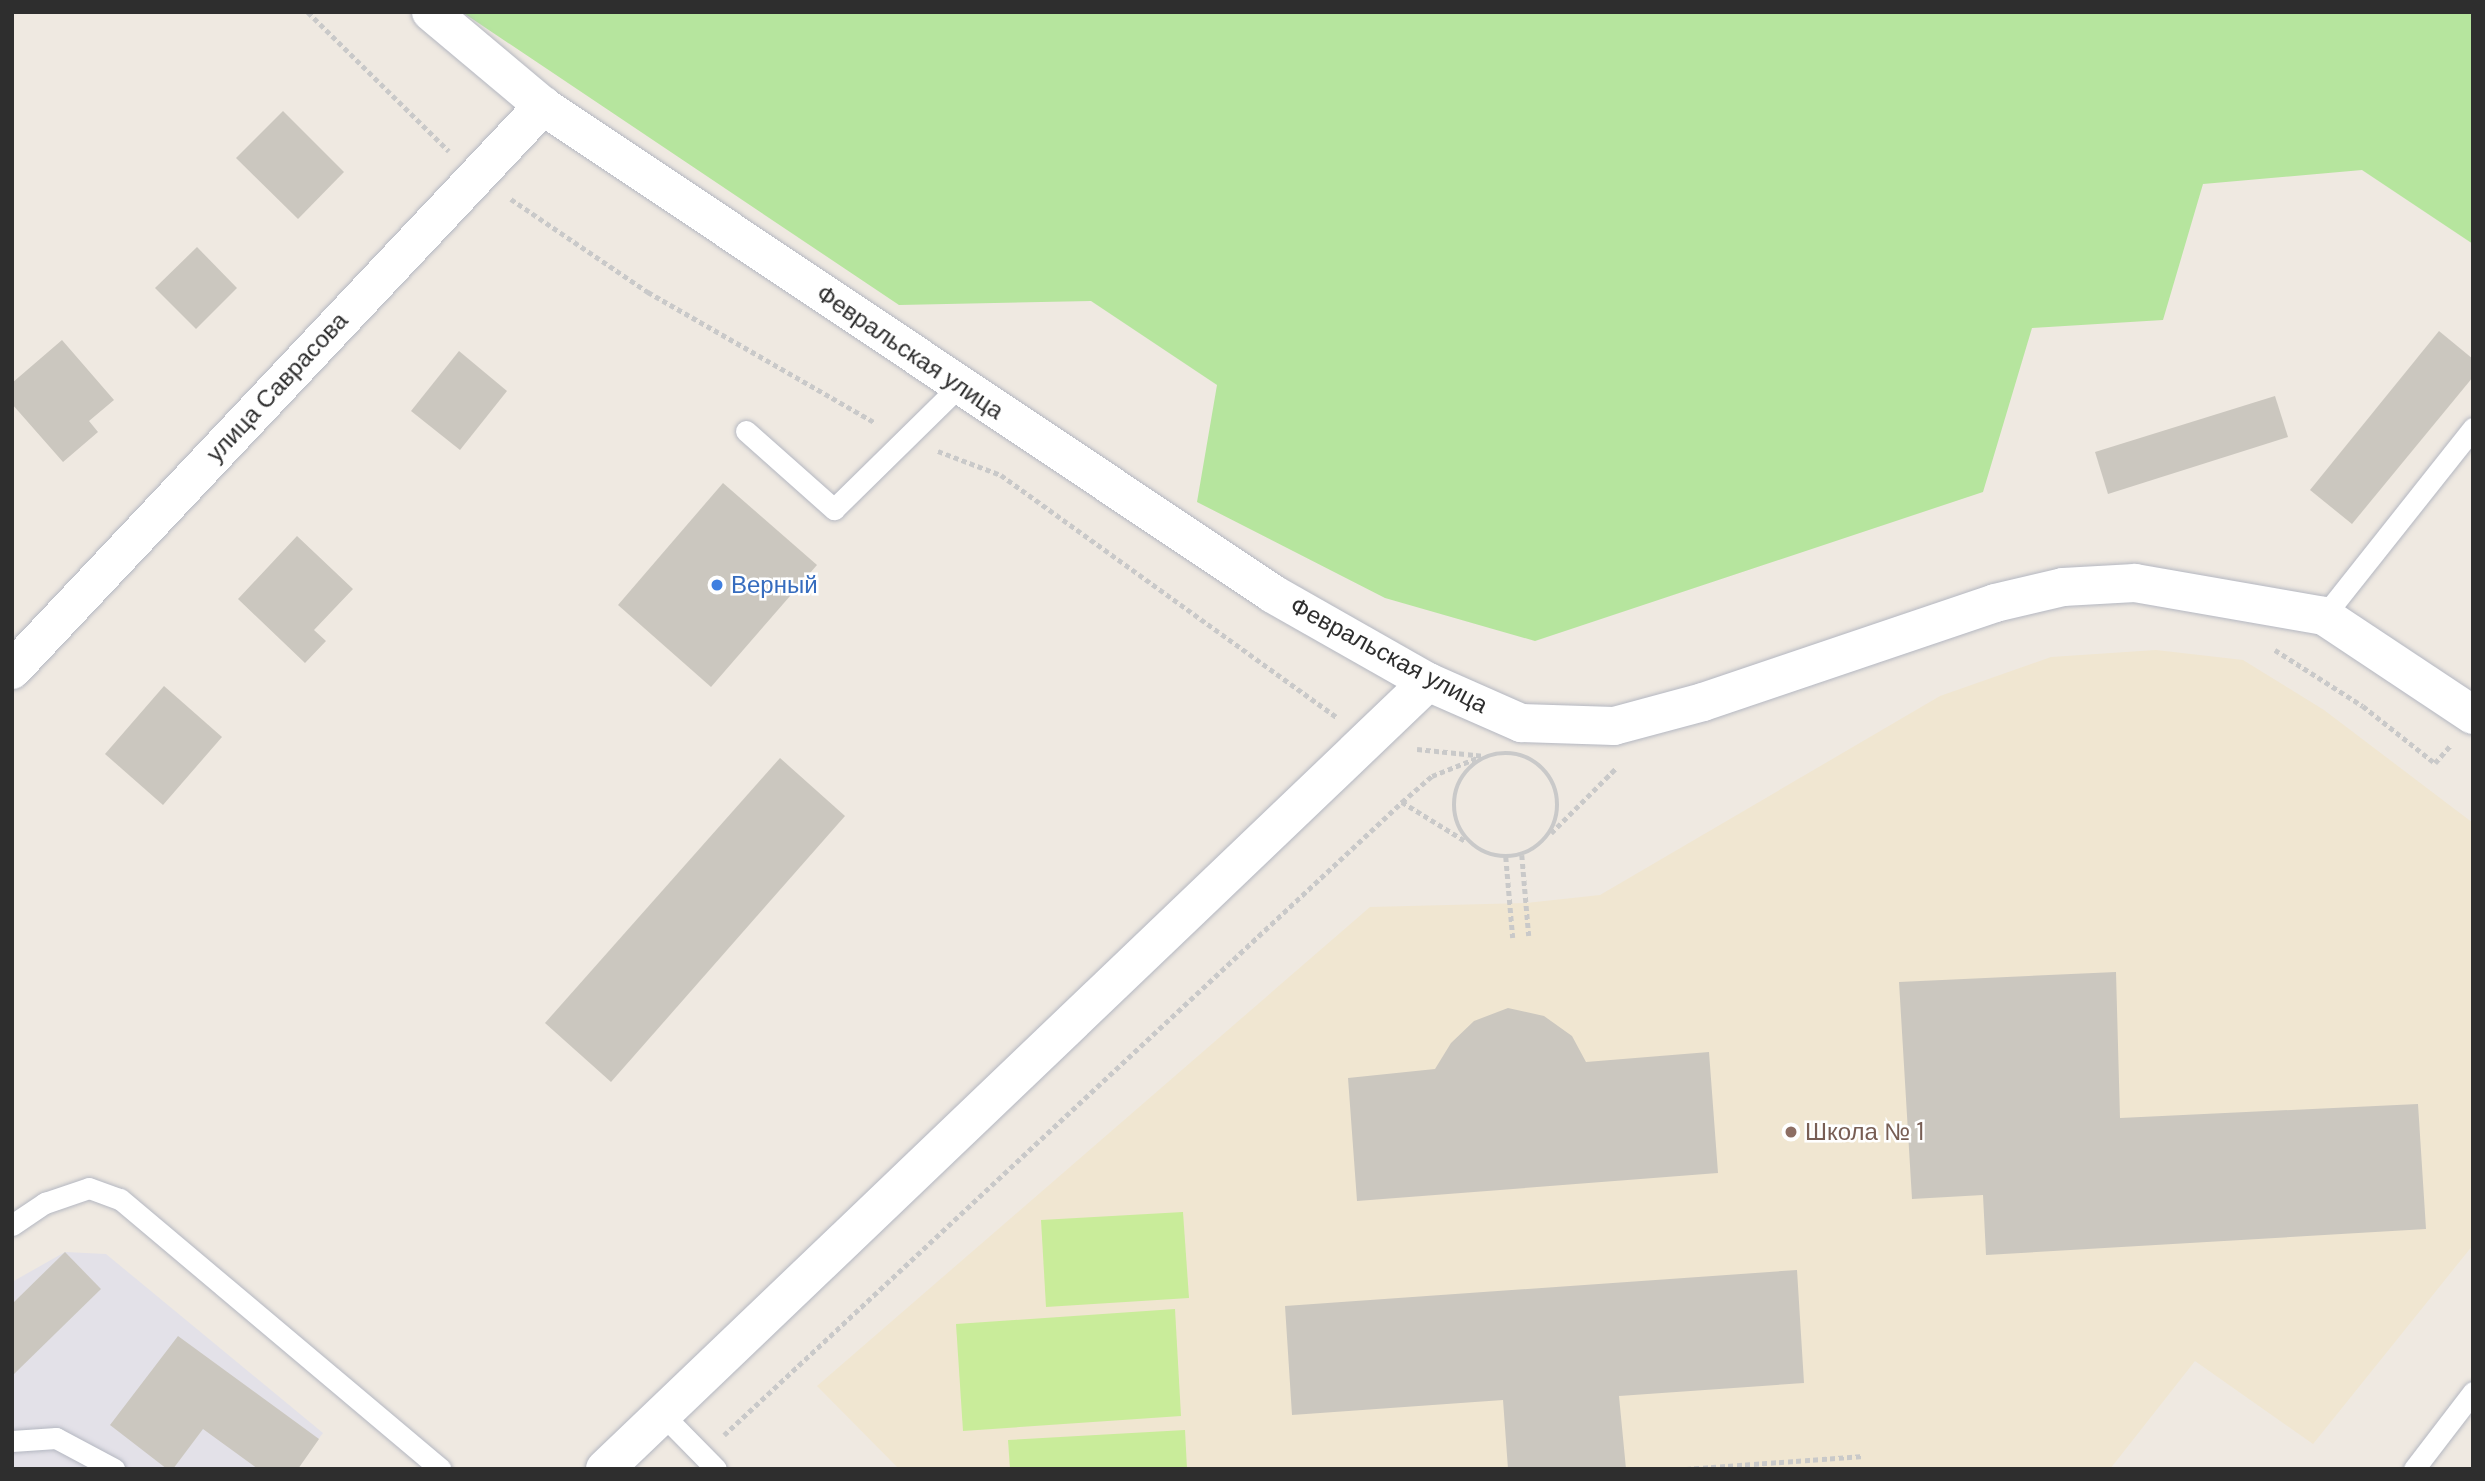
<!DOCTYPE html>
<html>
<head>
<meta charset="utf-8">
<style>
  body { margin:0 }
  #map { position:relative; width:2485px; height:1481px; overflow:hidden; background:#efe9e1; font-family:"DM Sans",sans-serif }
  div>[style] { position:absolute }
  .industrial>* { inset:0; background:#e3e1e8 }
  .education>* { inset:0; background:#f0e6d1 }
  .green>* { inset:0; background:#b6e59e }
  .pitch>* { inset:0; background:#c9ec9a }
  .building>* { inset:0; background:#cbc7bf }
  .path>* { height:4.5px; margin-top:-2.25px; transform-origin:0; background:repeating-linear-gradient(90deg,#c9c9c9 0 5px,transparent 0 8.5px) }
  .path>.ring { margin:-2.25px; padding:0; box-sizing:content-box; background:none; border:4.5px solid #c9c9c9; border-radius:50% }
  .roads { filter:drop-shadow(0 0 2px #b4b7c1) drop-shadow(0 0 2px #b4b7c1) }
  .lane>* { height:21px; margin:-10.5px; padding:0 10.5px; transform-origin:10.5px; border-radius:10.5px; background:#fff }
  .street>* { height:38px; margin:-19px; padding:0 19px; transform-origin:19px; border-radius:19px; background:#fff }
  .secondary>* { height:38px; margin:-19px; padding:0 19px; transform-origin:19px; border-radius:19px; background:#fff }
  .dots>* { width:19px; height:19px; translate:-50% -50%; box-sizing:border-box; border:4px solid #fff; border-radius:50% }
  span { translate:-50% -50%; white-space:nowrap; text-align:center; line-height:1.15; -webkit-text-stroke:5px #fff; paint-order:stroke }
  .street-label { font-size:24px; color:#2e2e2e }
  .shop-label { font-size:24px; color:#366cbe }
  .left { translate:0 -50%; text-align:left }
  .education-label { font-size:24px; color:#785e54 }
  .frame { position:absolute; inset:0; border:14px solid #2e2e2e; pointer-events:none }
</style>
</head>
<body>
<div id="map">
  <div class="industrial">
    <div style="clip-path:polygon(65px 1252px,106px 1254px,323px 1433px,296px 1469px,12px 1469px,12px 1282px)"></div>
  </div>
  <div class="education">
    <div style="clip-path:polygon(2156px 650px,2243px 660px,2324px 710px,2473px 823px,2473px 1245px,2313px 1444px,2195px 1361px,2110px 1469px,899px 1469px,817px 1386px,1370px 907px,1526px 903px,1600px 895px,1940px 696px,2051px 657px)"></div>
  </div>
  <div class="green">
    <div style="clip-path:polygon(462px 12px,2473px 12px,2473px 244px,2362px 170px,2203px 184px,2163px 320px,2032px 328px,1983px 492px,1535px 641px,1385px 598px,1197px 502px,1217px 385px,1091px 301px,899px 305px)"></div>
  </div>
  <div class="pitch">
    <div style="clip-path:polygon(1183px 1212px,1189px 1298px,1046px 1307px,1041px 1220px)"></div>
    <div style="clip-path:polygon(1175px 1309px,1181px 1416px,963px 1431px,956px 1324px)"></div>
    <div style="clip-path:polygon(1185px 1430px,1187px 1469px,1010px 1469px,1008px 1440px)"></div>
  </div>
  <div class="building">
    <div style="clip-path:polygon(283px 111px,344px 172px,298px 219px,236px 158px)"></div>
    <div style="clip-path:polygon(197px 247px,237px 288px,196px 329px,155px 288px)"></div>
    <div style="clip-path:polygon(2439px 331px,2473px 359px,2473px 377px,2352px 524px,2310px 490px)"></div>
    <div style="clip-path:polygon(62px 340px,114px 400px,89px 421px,98px 432px,63px 462px,12px 404px,12px 383px)"></div>
    <div style="clip-path:polygon(459px 351px,507px 391px,460px 450px,411px 411px)"></div>
    <div style="clip-path:polygon(2275px 396px,2288px 437px,2108px 494px,2095px 452px)"></div>
    <div style="clip-path:polygon(723px 483px,817px 565px,711px 687px,618px 605px)"></div>
    <div style="clip-path:polygon(297px 536px,353px 589px,314px 630px,326px 641px,305px 663px,238px 599px)"></div>
    <div style="clip-path:polygon(164px 686px,222px 737px,163px 805px,105px 754px)"></div>
    <div style="clip-path:polygon(780px 758px,845px 816px,611px 1082px,545px 1023px)"></div>
    <div style="clip-path:polygon(2116px 972px,2120px 1118px,2418px 1104px,2426px 1229px,1986px 1255px,1983px 1195px,1912px 1199px,1899px 982px)"></div>
    <div style="clip-path:polygon(1508px 1008px,1544px 1016px,1572px 1036px,1586px 1062px,1709px 1052px,1718px 1173px,1357px 1201px,1348px 1078px,1435px 1069px,1451px 1043px,1474px 1021px)"></div>
    <div style="clip-path:polygon(65px 1252px,101px 1289px,12px 1376px,12px 1304px)"></div>
    <div style="clip-path:polygon(1797px 1270px,1804px 1383px,1619px 1396px,1626px 1469px,1508px 1469px,1503px 1400px,1292px 1415px,1285px 1306px)"></div>
    <div style="clip-path:polygon(178px 1336px,319px 1439px,298px 1469px,258px 1469px,203px 1429px,173px 1469px,167px 1469px,110px 1425px)"></div>
  </div>
  <div class="path">
    <div style="left:308px;top:12px;width:198px;rotate:44.6deg"></div>
    <div style="left:511px;top:199px;width:166px;rotate:34.2deg"></div>
    <div style="left:648px;top:292px;width:263px;rotate:29.9deg"></div>
    <div style="left:938px;top:451px;width:67px;rotate:20.9deg"></div>
    <div style="left:1001px;top:475px;width:414px;rotate:35.8deg"></div>
    <div style="left:2275px;top:650px;width:104px;rotate:32.5deg"></div>
    <div style="left:2363px;top:706px;width:92px;rotate:38.4deg"></div>
    <div style="left:2435px;top:763px;width:23px;rotate:-49deg"></div>
    <div style="left:1417px;top:749px;width:68px;rotate:5.9deg"></div>
    <div class="ring" style="left:1454px;top:753px;width:99.5px;height:99.5px"></div>
    <div style="left:1402px;top:802px;width:76px;rotate:31.6deg"></div>
    <div style="left:1551px;top:833px;width:93px;rotate:-45deg"></div>
    <div style="left:1522px;top:855px;width:81px;rotate:85.1deg"></div>
    <div style="left:1506px;top:857px;width:81px;rotate:85.1deg"></div>
    <div style="left:724px;top:1435px;width:928px;rotate:-43.03deg"></div>
    <div style="left:1402px;top:802px;width:40px;rotate:-41deg"></div>
    <div style="left:1432px;top:776px;width:48px;rotate:-21.8deg"></div>
    <div style="left:1686px;top:1469px;width:178px;rotate:-4.2deg"></div>
  </div>
  <div class="roads">
    <div class="lane">
      <div style="left:746px;top:431px;width:118px;rotate:41.6deg"></div>
      <div style="left:834px;top:509px;width:177px;rotate:-44.5deg"></div>
      <div style="left:2324px;top:616px;width:240px;rotate:-51.6deg"></div>
      <div style="left:12px;top:1225px;width:40px;rotate:-34deg"></div>
      <div style="left:45px;top:1203px;width:46px;rotate:-18.8deg"></div>
      <div style="left:89px;top:1188px;width:33px;rotate:20deg"></div>
      <div style="left:120px;top:1199px;width:419px;rotate:40.1deg"></div>
      <div style="left:662px;top:1414px;width:77px;rotate:45.5deg"></div>
      <div style="left:12px;top:1441px;width:44px;rotate:-3.9deg"></div>
      <div style="left:56px;top:1438px;width:66px;rotate:28.1deg"></div>
      <div style="left:2414px;top:1469px;width:97px;rotate:-52.5deg"></div>
    </div>
    <div class="street">
      <div style="left:12px;top:670px;width:775px;rotate:-46.73deg"></div>
      <div style="left:605px;top:1469px;width:1139px;rotate:-43.72deg"></div>
    </div>
    <div class="secondary">
      <div style="left:431px;top:12px;width:146px;rotate:40deg"></div>
      <div style="left:543px;top:106px;width:878px;rotate:33.76deg"></div>
      <div style="left:1273px;top:594px;width:178px;rotate:29.6deg"></div>
      <div style="left:1428px;top:682px;width:102px;rotate:23.8deg"></div>
      <div style="left:1521px;top:723px;width:93px;rotate:1.8deg"></div>
      <div style="left:1614px;top:726px;width:92px;rotate:-15.1deg"></div>
      <div style="left:1703px;top:702px;width:308px;rotate:-18.7deg"></div>
      <div style="left:1995px;top:603px;width:70px;rotate:-13.2deg"></div>
      <div style="left:2063px;top:587px;width:72px;rotate:-3.2deg"></div>
      <div style="left:2135px;top:583px;width:192px;rotate:9.9deg"></div>
      <div style="left:2324px;top:616px;width:179px;rotate:33.6deg"></div>
    </div>
  </div>
  <div class="dots">
    <div style="left:717px;top:585px;background:#3f7fe0"></div>
    <div style="left:1791px;top:1132px;background:#8d6e63"></div>
  </div>
  <div class="street-label">
    <span style="left:910px;top:352px;rotate:34deg">Февральская улица</span>
    <span style="left:277px;top:387px;rotate:-47deg">улица Саврасова</span>
    <span style="left:1389px;top:655px;rotate:28deg">Февральская улица</span>
  </div>
  <div class="shop-label">
    <span class="left" style="left:731px;top:585px">Верный</span>
  </div>
  <div class="education-label">
    <span class="left" style="left:1805px;top:1132px">Школа № 1</span>
  </div>
  <div class="frame"></div>
</div>
</body>
</html>
